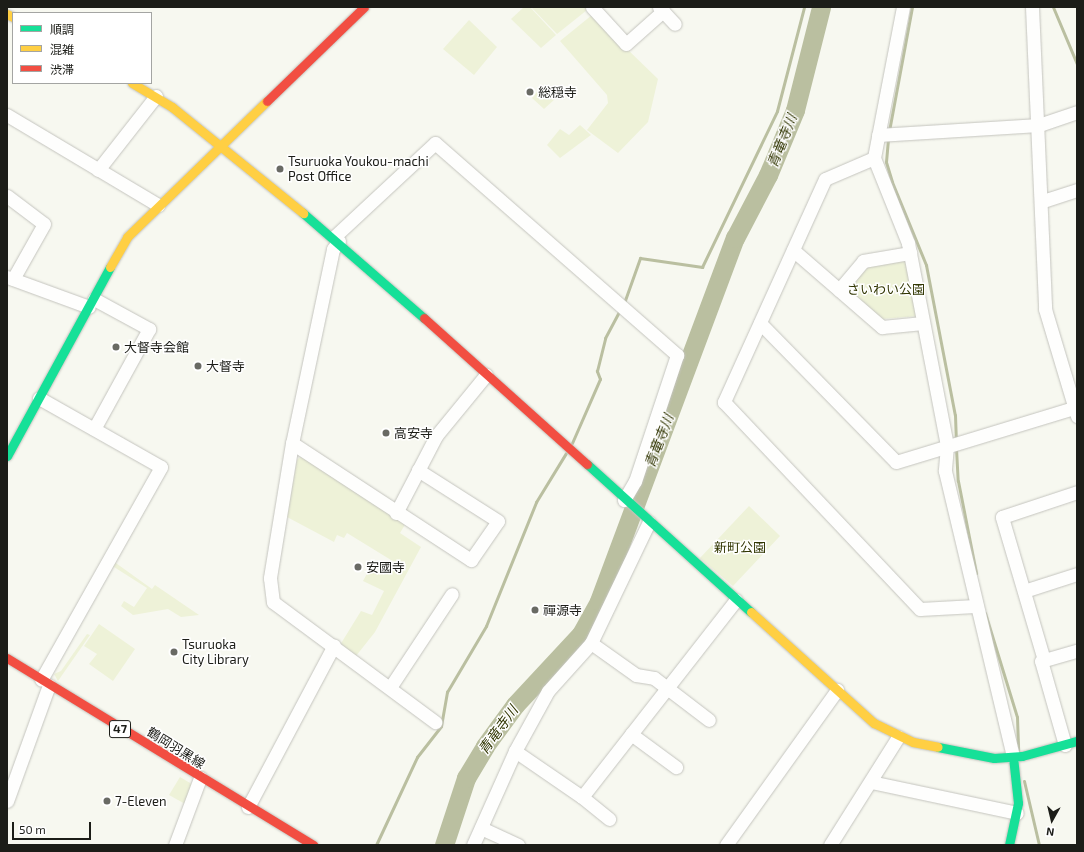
<!DOCTYPE html>
<html>
<head>
<meta charset="utf-8">
<style>
  body { margin:0 }
  #map { position:relative; width:1084px; height:852px; overflow:hidden; background:#f7f8f0; font-family:"Exo 2","Noto Sans JP",sans-serif }
  div>[style] { position:absolute }
  .green>* { inset:0; background:#eef2d8 }
  .stream>* { height:3px; margin:-1.5px; padding:0 1.5px; transform-origin:1.5px; border-radius:1.5px; background:#babfa0 }
  .river>* { height:19px; margin:-9.5px; padding:0 9.5px; transform-origin:9.5px; border-radius:9.5px; background:#babfa0 }
  .roads { filter:drop-shadow(0 0 1px #c4c4be) drop-shadow(0 0 1px #c4c4be) }
  .street>* { height:13px; margin:-6.5px; padding:0 6.5px; transform-origin:6.5px; border-radius:6.5px; background:#fefefd }
  .fast>* { height:9px; margin:-4.5px; padding:0 4.5px; transform-origin:4.5px; border-radius:4.5px; background:#16e098 }
  .slow>* { height:9px; margin:-4.5px; padding:0 4.5px; transform-origin:4.5px; border-radius:4.5px; background:#ffcf43 }
  .jam>* { height:9px; margin:-4.5px; padding:0 4.5px; transform-origin:4.5px; border-radius:4.5px; background:#f24e42 }
  .dots>* { width:11px; height:11px; translate:-50% -50%; box-sizing:border-box; border:2px solid #fff; border-radius:50% }
  span { translate:-50% -50%; white-space:nowrap; text-align:center; line-height:1.15; -webkit-text-stroke:3px #fff; paint-order:stroke }
  .shield-label span { padding:1px 3px; background:#fff; border:1px solid; border-radius:3px; -webkit-text-stroke-width:0 }
  .shield-label { font-size:12px; color:#1c1d18; font-weight:700 }
  .poi-label { font-size:13px; color:#1c1d18 }
  .left { translate:0 -50%; text-align:left }
  .park-label { font-size:13px; color:#323703 }
  .street-label { font-size:13px; color:#1c1d18 }
  .water-label { font-size:14px; color:#303501; font-style:italic }
  .frame { position:absolute; inset:0; border:8px solid #1c1d18; pointer-events:none }
  .legend { position:absolute; left:12px; top:12px; width:140px; height:72px; box-sizing:border-box; background:#fff; border:1px solid #a4a5a3; margin:0; padding:5px 7px; list-style:none; font-size:12px; color:#1c1d18 }
  .legend li { display:flex; align-items:center; gap:8px; height:20px }
  .legend b { width:20px; border:1px solid #a4a5a3 }
  .north { position:absolute; left:1032px; top:800px; width:40px; height:40px; -webkit-text-stroke:3px #fff; paint-order:stroke; rotate:188deg; font-size:11px; font-weight:700; line-height:16px; text-align:center; color:#1c1d18 }
  .north::after { content:''; display:block; margin:auto; width:14px; height:18px; background:#1c1d18; clip-path:polygon(50% 0,100% 100%,50% 72%,0 100%) }
  .scale { position:absolute; left:12px; top:822px; width:79px; height:18px; box-sizing:border-box; border:2px solid #1c1d18; border-top:0; padding-left:5px; font-size:12px; line-height:14px; white-space:nowrap; color:#1c1d18; -webkit-text-stroke:3px #fff; paint-order:stroke }
</style>
</head>
<body>
<div id="map">
  <div class="green">
    <div style="clip-path:polygon(524px 7px,530px 7px,556px 35px,541px 48px,511px 19px)"></div>
    <div style="clip-path:polygon(531px 7px,585px 7px,587px 10px,557px 34px)"></div>
    <div style="clip-path:polygon(592px 15px,658px 79px,648px 122px,618px 153px,587px 130px,608px 103px,607px 95px,560px 41px)"></div>
    <div style="clip-path:polygon(469px 20px,497px 47px,474px 75px,443px 49px)"></div>
    <div style="clip-path:polygon(542px 86px,555px 99px,544px 109px,532px 98px)"></div>
    <div style="clip-path:polygon(580px 125px,591px 135px,560px 158px,547px 145px,560px 129px,569px 135px)"></div>
    <div style="clip-path:polygon(906px 257px,919px 316px,882px 319px,845px 290px,865px 265px)"></div>
    <div style="clip-path:polygon(301px 456px,406px 523px,400px 533px,421px 547px,375px 632px,356px 656px,340px 645px,361px 611px,372px 615px,384px 591px,363px 581px,370px 568px,384px 575px,391px 560px,347px 533px,344px 538px,337px 535px,334px 542px,287px 517px,297px 460px)"></div>
    <div style="clip-path:polygon(749px 506px,780px 536px,733px 586px,700px 558px)"></div>
    <div style="clip-path:polygon(113px 561px,152px 589px,155px 585px,199px 615px,181px 617px,168px 609px,133px 615px,121px 606px,124px 601px,134px 607px,147px 588px,114px 567px,107px 571px)"></div>
    <div style="clip-path:polygon(99px 624px,135px 649px,113px 681px,89px 664px,97px 654px,84px 646px)"></div>
    <div style="clip-path:polygon(87px 634px,90px 635px,58px 681px,54px 674px,61px 671px)"></div>
    <div style="clip-path:polygon(180px 777px,195px 786px,187px 805px,169px 795px)"></div>
  </div>
  <div class="stream">
    <div style="left:1053px;top:7px;width:62px;rotate:67.2deg"></div>
    <div style="left:889px;top:131px;width:126px;rotate:-79.5deg"></div>
    <div style="left:888px;top:139px;width:23px;rotate:95deg"></div>
    <div style="left:886px;top:162px;width:21px;rotate:73deg"></div>
    <div style="left:892px;top:182px;width:90px;rotate:67.7deg"></div>
    <div style="left:926px;top:265px;width:153px;rotate:79.1deg"></div>
    <div style="left:955px;top:415px;width:25px;rotate:88deg"></div>
    <div style="left:624px;top:303px;width:48px;rotate:-70.4deg"></div>
    <div style="left:640px;top:258px;width:63px;rotate:8.3deg"></div>
    <div style="left:702px;top:267px;width:173px;rotate:-64.3deg"></div>
    <div style="left:777px;top:111px;width:107px;rotate:-75.4deg"></div>
    <div style="left:572px;top:443px;width:70px;rotate:-66.4deg"></div>
    <div style="left:600px;top:379px;width:9px;rotate:-111deg"></div>
    <div style="left:597px;top:371px;width:34px;rotate:-76deg"></div>
    <div style="left:605px;top:338px;width:32px;rotate:-62deg"></div>
    <div style="left:956px;top:448px;width:33px;rotate:87deg"></div>
    <div style="left:958px;top:481px;width:94px;rotate:78.9deg"></div>
    <div style="left:985px;top:613px;width:109px;rotate:72.9deg"></div>
    <div style="left:1017px;top:717px;width:33px;rotate:88deg"></div>
    <div style="left:1024px;top:781px;width:66px;rotate:76.8deg"></div>
    <div style="left:376px;top:845px;width:97px;rotate:-65deg"></div>
    <div style="left:417px;top:757px;width:39px;rotate:-52deg"></div>
    <div style="left:441px;top:726px;width:35px;rotate:-80deg"></div>
    <div style="left:447px;top:692px;width:77px;rotate:-59.4deg"></div>
    <div style="left:486px;top:626px;width:134px;rotate:-68deg"></div>
    <div style="left:536px;top:502px;width:57px;rotate:-58.5deg"></div>
  </div>
  <div class="river">
    <div style="left:444px;top:845px;width:71px;rotate:-71.8deg"></div>
    <div style="left:466px;top:778px;width:37px;rotate:-59deg"></div>
    <div style="left:485px;top:746px;width:51px;rotate:-53.8deg"></div>
    <div style="left:515px;top:705px;width:97px;rotate:-47.1deg"></div>
    <div style="left:581px;top:634px;width:38px;rotate:-61deg"></div>
    <div style="left:599px;top:601px;width:388px;rotate:-69.5deg"></div>
    <div style="left:735px;top:238px;width:71px;rotate:-62.4deg"></div>
    <div style="left:768px;top:175px;width:70px;rotate:-67.4deg"></div>
    <div style="left:795px;top:110px;width:106px;rotate:-75.8deg"></div>
  </div>
  <div class="roads">
    <div class="street">
      <div style="left:592px;top:7px;width:50px;rotate:47.4deg"></div>
      <div style="left:626px;top:44px;width:50px;rotate:-41.7deg"></div>
      <div style="left:659px;top:7px;width:23px;rotate:47deg"></div>
      <div style="left:903px;top:7px;width:154px;rotate:100.9deg"></div>
      <div style="left:874px;top:158px;width:92px;rotate:68.2deg"></div>
      <div style="left:908px;top:243px;width:207px;rotate:79.1deg"></div>
      <div style="left:947px;top:446px;width:25px;rotate:95deg"></div>
      <div style="left:945px;top:471px;width:294px;rotate:76.6deg"></div>
      <div style="left:1032px;top:7px;width:302px;rotate:87.5deg"></div>
      <div style="left:1045px;top:309px;width:112px;rotate:73.3deg"></div>
      <div style="left:7px;top:115px;width:176px;rotate:30.8deg"></div>
      <div style="left:878px;top:135px;width:161px;rotate:-3.6deg"></div>
      <div style="left:1039px;top:125px;width:40px;rotate:-18.9deg"></div>
      <div style="left:874px;top:158px;width:53px;rotate:156.8deg"></div>
      <div style="left:825px;top:179px;width:245px;rotate:114.4deg"></div>
      <div style="left:724px;top:402px;width:285px;rotate:46.6deg"></div>
      <div style="left:920px;top:609px;width:55px;rotate:-3.1deg"></div>
      <div style="left:98px;top:170px;width:94px;rotate:-51.9deg"></div>
      <div style="left:7px;top:196px;width:46px;rotate:37.1deg"></div>
      <div style="left:44px;top:224px;width:63px;rotate:119.4deg"></div>
      <div style="left:1043px;top:201px;width:36px;rotate:-18deg"></div>
      <div style="left:334px;top:237px;width:138px;rotate:-42.9deg"></div>
      <div style="left:435px;top:143px;width:322px;rotate:41.2deg"></div>
      <div style="left:677px;top:355px;width:133px;rotate:108.4deg"></div>
      <div style="left:635px;top:481px;width:22px;rotate:120deg"></div>
      <div style="left:339px;top:241px;width:10px;rotate:127deg"></div>
      <div style="left:333px;top:249px;width:198px;rotate:101.9deg"></div>
      <div style="left:292px;top:443px;width:137px;rotate:99.3deg"></div>
      <div style="left:270px;top:578px;width:24px;rotate:83deg"></div>
      <div style="left:273px;top:602px;width:202px;rotate:36.5deg"></div>
      <div style="left:793px;top:250px;width:118px;rotate:40.9deg"></div>
      <div style="left:882px;top:327px;width:41px;rotate:-5.6deg"></div>
      <div style="left:7px;top:277px;width:87px;rotate:20.1deg"></div>
      <div style="left:839px;top:290px;width:38px;rotate:-50deg"></div>
      <div style="left:863px;top:261px;width:48px;rotate:-9.7deg"></div>
      <div style="left:94px;top:299px;width:63px;rotate:28.6deg"></div>
      <div style="left:149px;top:329px;width:114px;rotate:118.8deg"></div>
      <div style="left:760px;top:323px;width:194px;rotate:45.6deg"></div>
      <div style="left:896px;top:462px;width:189px;rotate:-16.9deg"></div>
      <div style="left:39px;top:398px;width:140px;rotate:29.5deg"></div>
      <div style="left:161px;top:467px;width:244px;rotate:119.4deg"></div>
      <div style="left:292px;top:443px;width:214px;rotate:33.2deg"></div>
      <div style="left:471px;top:560px;width:47px;rotate:-55.3deg"></div>
      <div style="left:498px;top:521px;width:95px;rotate:-147.5deg"></div>
      <div style="left:396px;top:513px;width:87px;rotate:-62.5deg"></div>
      <div style="left:436px;top:436px;width:79px;rotate:-50.7deg"></div>
      <div style="left:1024px;top:591px;width:56px;rotate:-17.8deg"></div>
      <div style="left:591px;top:643px;width:55px;rotate:35.4deg"></div>
      <div style="left:636px;top:675px;width:18px;rotate:9deg"></div>
      <div style="left:654px;top:678px;width:69px;rotate:37.4deg"></div>
      <div style="left:1044px;top:660px;width:149px;rotate:-106.4deg"></div>
      <div style="left:1002px;top:517px;width:79px;rotate:-18.4deg"></div>
      <div style="left:391px;top:686px;width:110px;rotate:-56.5deg"></div>
      <div style="left:631px;top:734px;width:56px;rotate:36.3deg"></div>
      <div style="left:1065px;top:745px;width:87px;rotate:-105.9deg"></div>
      <div style="left:1041px;top:661px;width:37px;rotate:-16deg"></div>
      <div style="left:515px;top:751px;width:81px;rotate:34.5deg"></div>
      <div style="left:582px;top:797px;width:250px;rotate:-52deg"></div>
      <div style="left:871px;top:782px;width:149px;rotate:12deg"></div>
      <div style="left:582px;top:797px;width:35px;rotate:39deg"></div>
      <div style="left:7px;top:801px;width:123px;rotate:-70.1deg"></div>
      <div style="left:248px;top:807px;width:183px;rotate:-62deg"></div>
      <div style="left:481px;top:828px;width:41px;rotate:24.7deg"></div>
      <div style="left:175px;top:845px;width:72px;rotate:-69.5deg"></div>
      <div style="left:473px;top:845px;width:103px;rotate:-65.9deg"></div>
      <div style="left:515px;top:751px;width:68px;rotate:-61.2deg"></div>
      <div style="left:548px;top:691px;width:64px;rotate:-48.1deg"></div>
      <div style="left:591px;top:643px;width:134px;rotate:-64.4deg"></div>
      <div style="left:726px;top:845px;width:191px;rotate:-54.4deg"></div>
      <div style="left:830px;top:845px;width:128px;rotate:-57.8deg"></div>
    </div>
    <div class="fast">
      <div style="left:303px;top:213px;width:160px;rotate:41deg"></div>
      <div style="left:7px;top:456px;width:215px;rotate:-61.4deg"></div>
      <div style="left:587px;top:464px;width:221px;rotate:42.1deg"></div>
      <div style="left:938px;top:747px;width:57px;rotate:11.1deg"></div>
      <div style="left:994px;top:758px;width:28px;rotate:-4deg"></div>
      <div style="left:1022px;top:756px;width:57px;rotate:-15.3deg"></div>
      <div style="left:1009px;top:845px;width:43px;rotate:-77.9deg"></div>
      <div style="left:1018px;top:803px;width:46px;rotate:-96.2deg"></div>
    </div>
    <div class="slow">
      <div style="left:7px;top:14px;width:7px;rotate:27deg"></div>
      <div style="left:132px;top:83px;width:47px;rotate:31deg"></div>
      <div style="left:172px;top:107px;width:169px;rotate:39deg"></div>
      <div style="left:110px;top:267px;width:34px;rotate:-60deg"></div>
      <div style="left:127px;top:237px;width:195px;rotate:-44.2deg"></div>
      <div style="left:751px;top:612px;width:166px;rotate:42.1deg"></div>
      <div style="left:874px;top:723px;width:43px;rotate:26deg"></div>
      <div style="left:913px;top:742px;width:25px;rotate:11deg"></div>
    </div>
    <div class="jam">
      <div style="left:267px;top:101px;width:135px;rotate:-44.1deg"></div>
      <div style="left:424px;top:318px;width:219px;rotate:41.9deg"></div>
      <div style="left:7px;top:658px;width:359px;rotate:31.4deg"></div>
    </div>
  </div>
  <div class="dots">
    <div style="left:530px;top:92px;background:#696a64"></div>
    <div style="left:280px;top:169px;background:#696a64"></div>
    <div style="left:116px;top:347px;background:#696a64"></div>
    <div style="left:198px;top:366px;background:#696a64"></div>
    <div style="left:386px;top:433px;background:#696a64"></div>
    <div style="left:358px;top:567px;background:#696a64"></div>
    <div style="left:535px;top:610px;background:#696a64"></div>
    <div style="left:174px;top:652px;background:#696a64"></div>
    <div style="left:107px;top:801px;background:#696a64"></div>
  </div>
  <div class="shield-label">
    <span style="left:120px;top:729px">47</span>
  </div>
  <div class="poi-label">
    <span class="left" style="left:538px;top:92px">総穏寺</span>
    <span class="left" style="left:288px;top:169px">Tsuruoka Youkou-machi<br>Post Office</span>
    <span class="left" style="left:124px;top:347px">大督寺会館</span>
    <span class="left" style="left:206px;top:366px">大督寺</span>
    <span class="left" style="left:394px;top:433px">高安寺</span>
    <span class="left" style="left:366px;top:567px">安國寺</span>
    <span class="left" style="left:543px;top:610px">禪源寺</span>
    <span class="left" style="left:182px;top:652px">Tsuruoka<br>City Library</span>
    <span class="left" style="left:115px;top:801px">7-Eleven</span>
  </div>
  <div class="park-label">
    <span style="left:886px;top:289px">さいわい公園</span>
    <span style="left:740px;top:547px">新町公園</span>
  </div>
  <div class="street-label">
    <span style="left:176px;top:748px;rotate:32deg">鶴岡羽黒線</span>
  </div>
  <div class="water-label">
    <span style="left:782px;top:141px;rotate:-68deg">青竜寺川</span>
    <span style="left:659px;top:441px;rotate:-69deg">青竜寺川</span>
    <span style="left:498px;top:730px;rotate:-54deg">青竜寺川</span>
  </div>
  <div class="frame"></div>
  <ul class="legend">
  <li><b style="height:5px;background:#16e098"></b>順調</li>
  <li><b style="height:5px;background:#ffcf43"></b>混雑</li>
  <li><b style="height:5px;background:#f24e42"></b>渋滞</li>
  </ul>
  <div class="north">N</div>
  <div class="scale">50 m</div>
</div>
</body>
</html>
